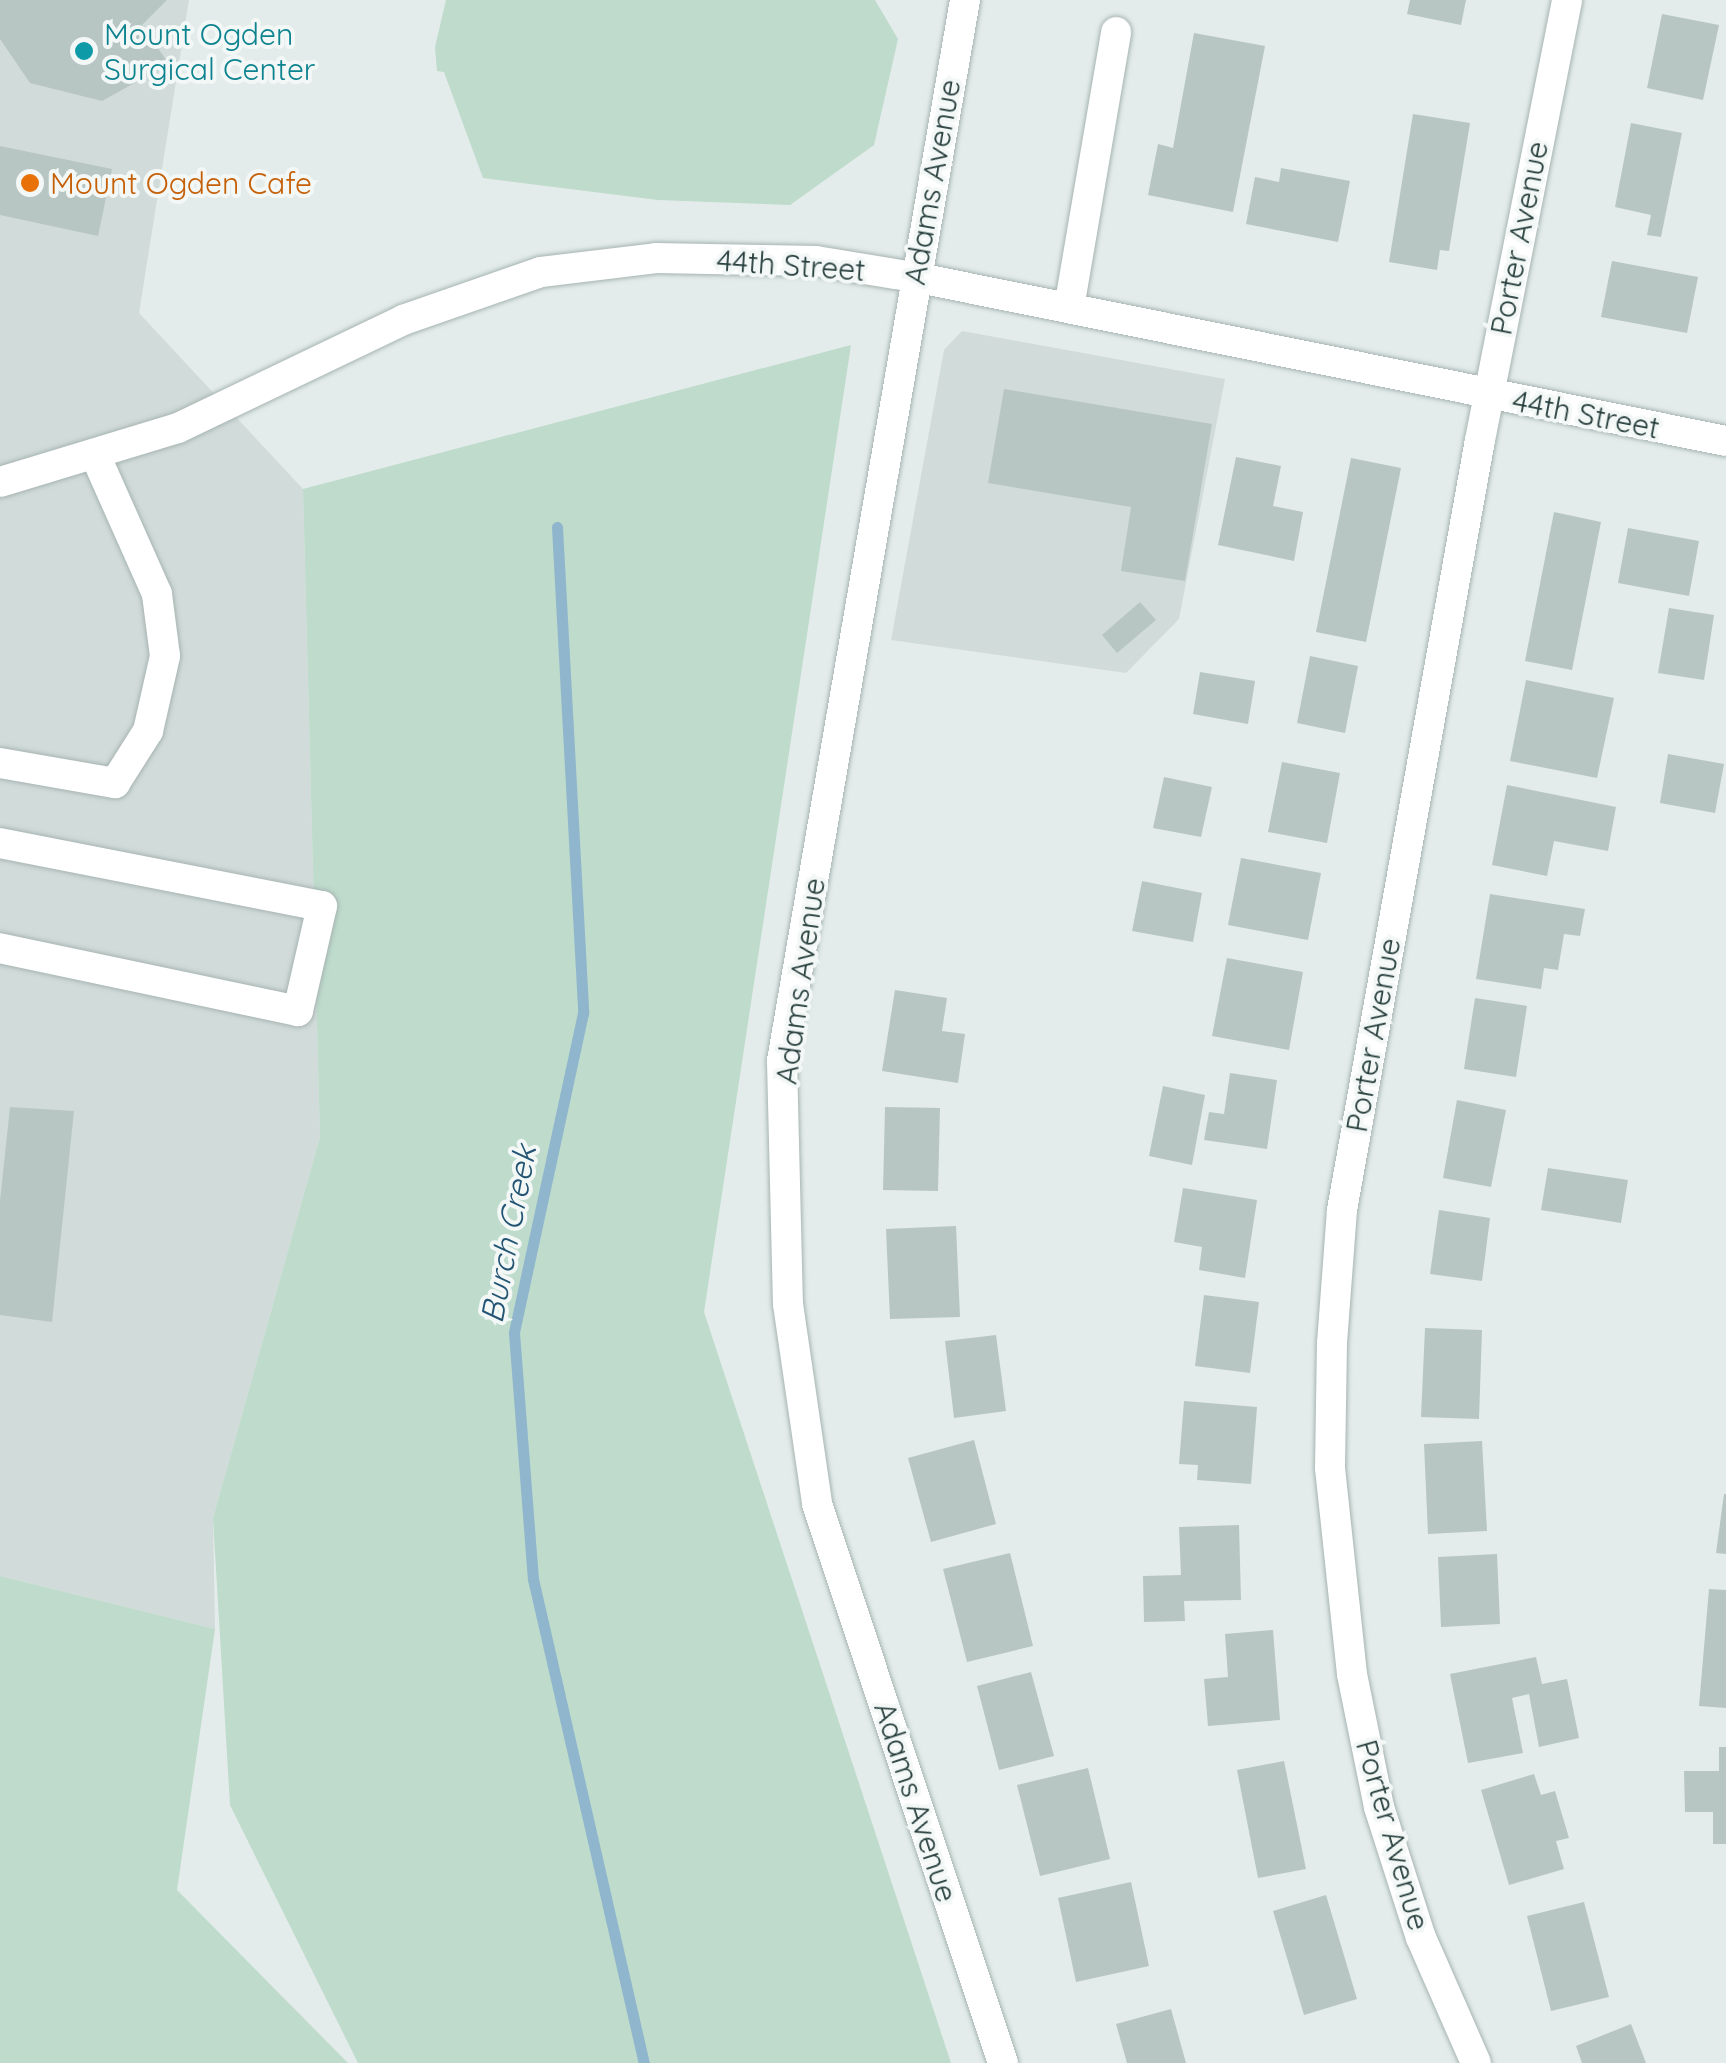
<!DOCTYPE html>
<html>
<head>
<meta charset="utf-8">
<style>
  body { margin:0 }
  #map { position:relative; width:1726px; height:2063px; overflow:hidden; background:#e3ecea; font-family:Quicksand,sans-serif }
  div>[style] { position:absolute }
  .built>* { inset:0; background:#d1dbd9 }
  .green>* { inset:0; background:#bedbcc }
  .stream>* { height:11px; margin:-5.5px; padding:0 5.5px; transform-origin:5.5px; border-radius:5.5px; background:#8fb6cc }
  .building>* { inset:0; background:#b8c6c3 }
  .roads { filter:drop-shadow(0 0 2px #a6b4b2) drop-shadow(0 0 2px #a6b4b2) }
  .minor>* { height:30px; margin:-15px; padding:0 15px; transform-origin:15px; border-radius:15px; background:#fff }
  .dots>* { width:28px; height:28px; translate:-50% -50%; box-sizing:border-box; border:5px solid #f3f8f7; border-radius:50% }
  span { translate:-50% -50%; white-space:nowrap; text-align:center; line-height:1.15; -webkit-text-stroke:8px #f3f8f7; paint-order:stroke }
  .culture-label { font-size:30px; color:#0d838f }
  .left { translate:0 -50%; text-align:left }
  .street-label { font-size:30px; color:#243c3a }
  .food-label { font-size:30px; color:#c56008 }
  .water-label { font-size:32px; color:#235473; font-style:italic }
</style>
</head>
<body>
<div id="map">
  <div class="built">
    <div style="clip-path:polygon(0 0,189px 0,139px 313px,303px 489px,320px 1137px,213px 1518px,215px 1629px,0 1576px)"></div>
    <div style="clip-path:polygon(962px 331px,1225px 379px,1179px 619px,1126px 673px,891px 640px,944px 350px)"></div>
  </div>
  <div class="green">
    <div style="clip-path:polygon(446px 0,875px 0,898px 39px,874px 145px,790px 205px,658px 200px,483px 178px,444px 72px,437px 71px,435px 47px)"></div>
    <div style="clip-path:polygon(851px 345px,704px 1312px,951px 2063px,358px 2063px,230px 1805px,213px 1518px,320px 1137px,303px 489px)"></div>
    <div style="clip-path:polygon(0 1576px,215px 1629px,177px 1890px,348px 2063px,0 2063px)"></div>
  </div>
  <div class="stream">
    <div style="left:557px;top:527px;width:487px;rotate:86.9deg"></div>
    <div style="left:583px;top:1013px;width:327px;rotate:102.2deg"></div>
    <div style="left:514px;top:1333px;width:247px;rotate:85.6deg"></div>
    <div style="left:533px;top:1579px;width:497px;rotate:77.1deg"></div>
  </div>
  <div class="building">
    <div style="clip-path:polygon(0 0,167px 0,142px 25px,169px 64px,102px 101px,30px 83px,0 39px)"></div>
    <div style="clip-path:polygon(1410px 0,1466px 0,1461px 25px,1407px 14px)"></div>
    <div style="clip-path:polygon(1662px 14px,1719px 25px,1703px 100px,1647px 88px)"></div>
    <div style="clip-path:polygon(1194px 33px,1265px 46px,1233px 212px,1148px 195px,1158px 144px,1173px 148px)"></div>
    <div style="clip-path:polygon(1413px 114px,1470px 123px,1449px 251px,1440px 250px,1437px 270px,1389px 262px)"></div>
    <div style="clip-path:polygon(1631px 123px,1682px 133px,1661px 237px,1647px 235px,1651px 215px,1615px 207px)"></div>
    <div style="clip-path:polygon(0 146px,112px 169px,98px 236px,0 215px)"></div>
    <div style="clip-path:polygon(1281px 168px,1350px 181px,1338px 242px,1246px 224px,1255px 177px,1279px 182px)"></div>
    <div style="clip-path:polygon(1612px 261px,1698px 277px,1687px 333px,1601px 317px)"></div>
    <div style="clip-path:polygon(1004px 389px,1212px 424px,1185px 581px,1121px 571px,1131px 507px,988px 483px)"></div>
    <div style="clip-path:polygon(1236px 457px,1281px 466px,1273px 506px,1303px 512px,1294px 561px,1218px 545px)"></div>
    <div style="clip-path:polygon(1351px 458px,1401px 468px,1366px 642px,1316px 632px)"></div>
    <div style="clip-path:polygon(1554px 512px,1601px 522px,1572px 670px,1525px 661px)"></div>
    <div style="clip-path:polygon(1628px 528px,1699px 541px,1689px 596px,1618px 583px)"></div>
    <div style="clip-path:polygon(1140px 602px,1156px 620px,1117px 653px,1102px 635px)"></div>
    <div style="clip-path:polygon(1669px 608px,1714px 615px,1704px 680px,1658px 673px)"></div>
    <div style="clip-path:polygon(1310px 656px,1358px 666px,1345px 733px,1297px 723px)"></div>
    <div style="clip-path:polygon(1200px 672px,1255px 681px,1248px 724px,1193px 714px)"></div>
    <div style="clip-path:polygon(1526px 680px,1614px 698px,1597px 778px,1510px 761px)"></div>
    <div style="clip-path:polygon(1668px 754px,1724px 764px,1715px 813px,1660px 803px)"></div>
    <div style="clip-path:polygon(1282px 762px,1340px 773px,1327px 843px,1268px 832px)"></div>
    <div style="clip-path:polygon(1164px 777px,1212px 787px,1201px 837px,1153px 828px)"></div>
    <div style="clip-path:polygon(1507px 785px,1616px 807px,1608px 851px,1554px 841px,1547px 876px,1492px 865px)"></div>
    <div style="clip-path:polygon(1241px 858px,1321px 873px,1308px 940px,1228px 925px)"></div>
    <div style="clip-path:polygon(1142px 881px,1202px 893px,1193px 942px,1132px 931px)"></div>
    <div style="clip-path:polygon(1490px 894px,1585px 909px,1580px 936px,1564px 934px,1558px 970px,1544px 968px,1541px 989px,1476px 979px)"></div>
    <div style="clip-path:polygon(1227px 958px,1303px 972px,1289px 1050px,1212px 1036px)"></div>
    <div style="clip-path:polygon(895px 990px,947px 998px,942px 1031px,965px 1034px,958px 1083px,882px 1071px)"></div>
    <div style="clip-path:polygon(1475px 998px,1527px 1006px,1516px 1077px,1464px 1069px)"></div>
    <div style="clip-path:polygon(1230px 1073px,1277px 1080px,1267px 1149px,1204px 1140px,1209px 1112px,1224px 1114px)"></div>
    <div style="clip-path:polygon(1163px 1086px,1205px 1095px,1192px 1165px,1149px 1156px)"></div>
    <div style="clip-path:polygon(1457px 1100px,1506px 1110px,1491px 1187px,1443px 1178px)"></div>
    <div style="clip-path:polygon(10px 1107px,74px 1111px,52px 1322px,0 1315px,0 1201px)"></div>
    <div style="clip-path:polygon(885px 1107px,940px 1108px,938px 1191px,883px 1190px)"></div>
    <div style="clip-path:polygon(1548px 1168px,1628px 1180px,1621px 1223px,1541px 1210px)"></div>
    <div style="clip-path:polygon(1183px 1188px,1257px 1200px,1245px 1278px,1199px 1270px,1202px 1247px,1174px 1242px)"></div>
    <div style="clip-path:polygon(1439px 1210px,1490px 1218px,1482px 1281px,1430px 1274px)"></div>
    <div style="clip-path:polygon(956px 1226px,960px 1317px,890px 1319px,886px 1229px)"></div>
    <div style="clip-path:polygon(1204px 1295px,1259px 1302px,1250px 1373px,1195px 1366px)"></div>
    <div style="clip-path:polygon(1425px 1328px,1482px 1330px,1479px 1419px,1421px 1417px)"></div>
    <div style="clip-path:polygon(996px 1335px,1006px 1411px,954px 1418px,945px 1341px)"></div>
    <div style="clip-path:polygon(1184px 1401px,1257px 1407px,1251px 1484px,1197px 1480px,1198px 1465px,1179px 1464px)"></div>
    <div style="clip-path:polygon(974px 1440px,996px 1524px,931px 1542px,908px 1458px)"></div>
    <div style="clip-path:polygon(1482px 1441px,1487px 1531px,1428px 1534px,1424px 1444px)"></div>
    <div style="clip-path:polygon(1724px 1494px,1726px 1494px,1726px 1554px,1716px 1553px)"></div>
    <div style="clip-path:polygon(1239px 1525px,1241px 1600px,1184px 1601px,1185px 1621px,1144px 1622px,1143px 1576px,1181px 1575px,1179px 1527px)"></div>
    <div style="clip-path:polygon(1010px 1553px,1033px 1646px,967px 1662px,943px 1569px)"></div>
    <div style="clip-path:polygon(1497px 1554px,1500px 1624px,1441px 1627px,1438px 1557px)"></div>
    <div style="clip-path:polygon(1709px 1589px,1726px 1590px,1726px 1708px,1699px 1706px)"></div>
    <div style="clip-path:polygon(1273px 1630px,1280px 1720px,1208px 1726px,1204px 1679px,1228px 1677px,1225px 1634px)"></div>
    <div style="clip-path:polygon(1536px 1657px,1542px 1684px,1567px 1679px,1579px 1738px,1539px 1747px,1529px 1694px,1512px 1698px,1523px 1753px,1468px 1763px,1450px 1674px)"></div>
    <div style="clip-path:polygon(1031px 1672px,1054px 1756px,999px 1770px,977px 1686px)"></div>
    <div style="clip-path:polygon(1719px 1747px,1726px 1747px,1726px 1844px,1713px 1844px,1713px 1812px,1685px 1812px,1684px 1771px,1719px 1771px)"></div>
    <div style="clip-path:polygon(1284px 1761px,1306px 1869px,1258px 1878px,1237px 1770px)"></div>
    <div style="clip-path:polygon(1088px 1768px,1110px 1859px,1040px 1876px,1017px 1785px)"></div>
    <div style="clip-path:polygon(1534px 1774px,1541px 1795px,1555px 1791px,1569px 1838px,1556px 1841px,1564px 1869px,1509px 1885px,1481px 1790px)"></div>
    <div style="clip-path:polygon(1131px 1882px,1149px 1966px,1076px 1982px,1058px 1898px)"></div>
    <div style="clip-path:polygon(1326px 1895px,1357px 1999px,1304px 2015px,1273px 1911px)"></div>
    <div style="clip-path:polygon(1584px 1902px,1609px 1997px,1551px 2011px,1527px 1916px)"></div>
    <div style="clip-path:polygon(1171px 2009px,1186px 2063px,1127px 2063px,1116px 2024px)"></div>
    <div style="clip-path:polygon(1631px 2024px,1646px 2063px,1582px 2063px,1576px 2046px)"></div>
  </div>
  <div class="roads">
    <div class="minor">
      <div style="left:965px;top:0;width:1077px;rotate:99.79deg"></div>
      <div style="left:782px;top:1061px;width:243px;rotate:88.6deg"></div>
      <div style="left:788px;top:1304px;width:202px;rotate:81.7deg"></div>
      <div style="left:817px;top:1504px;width:589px;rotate:71.6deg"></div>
      <div style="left:1069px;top:308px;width:280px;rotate:-80.3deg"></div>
      <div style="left:0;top:482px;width:186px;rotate:-16.9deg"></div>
      <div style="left:178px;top:428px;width:250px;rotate:-25.6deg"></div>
      <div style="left:403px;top:320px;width:146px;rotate:-19.2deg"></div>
      <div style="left:541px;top:272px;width:116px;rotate:-6.9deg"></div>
      <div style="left:656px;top:258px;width:160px;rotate:1.1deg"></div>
      <div style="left:816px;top:261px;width:99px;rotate:9.3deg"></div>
      <div style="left:914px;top:277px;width:828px;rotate:11.42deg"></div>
      <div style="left:0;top:763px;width:117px;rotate:9.9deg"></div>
      <div style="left:115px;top:783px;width:62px;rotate:-57.6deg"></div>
      <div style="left:148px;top:731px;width:77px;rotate:-77.2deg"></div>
      <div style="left:165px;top:656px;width:63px;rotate:-97.4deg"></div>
      <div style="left:157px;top:594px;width:152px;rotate:-114deg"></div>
      <div style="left:0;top:843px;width:328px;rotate:11.1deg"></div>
      <div style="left:322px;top:906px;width:108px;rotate:102.9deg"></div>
      <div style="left:298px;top:1011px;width:305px;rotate:-168.1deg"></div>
      <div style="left:1476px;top:2063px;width:137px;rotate:-113.7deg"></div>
      <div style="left:1421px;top:1938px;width:138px;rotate:-107.8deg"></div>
      <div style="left:1379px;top:1807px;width:136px;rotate:-101.5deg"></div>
      <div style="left:1352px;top:1674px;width:207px;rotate:-96.1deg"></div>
      <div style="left:1330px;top:1468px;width:125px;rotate:-89.1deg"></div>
      <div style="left:1332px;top:1343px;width:133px;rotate:-85.7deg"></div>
      <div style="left:1342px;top:1210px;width:782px;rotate:-79.84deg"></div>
      <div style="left:1480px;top:440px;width:449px;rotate:-78.8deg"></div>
    </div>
  </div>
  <div class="dots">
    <div style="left:84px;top:51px;background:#0f9aa8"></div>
    <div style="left:30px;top:183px;background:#e8710a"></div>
  </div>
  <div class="culture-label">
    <span class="left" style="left:104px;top:51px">Mount Ogden<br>Surgical Center</span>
  </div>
  <div class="street-label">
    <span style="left:932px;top:182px;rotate:-80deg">Adams Avenue</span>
    <span style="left:1519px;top:238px;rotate:-79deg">Porter Avenue</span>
    <span style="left:791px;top:265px;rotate:4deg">44th Street</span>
    <span style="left:1586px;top:414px;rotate:11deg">44th Street</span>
    <span style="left:800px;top:981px;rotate:-82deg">Adams Avenue</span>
    <span style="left:1373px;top:1035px;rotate:-80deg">Porter Avenue</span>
    <span style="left:916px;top:1802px;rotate:72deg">Adams Avenue</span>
    <span style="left:1393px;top:1835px;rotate:74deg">Porter Avenue</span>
  </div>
  <div class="food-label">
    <span class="left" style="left:50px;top:183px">Mount Ogden Cafe</span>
  </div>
  <div class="water-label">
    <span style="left:508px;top:1234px;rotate:-79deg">Burch Creek</span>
  </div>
</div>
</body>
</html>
